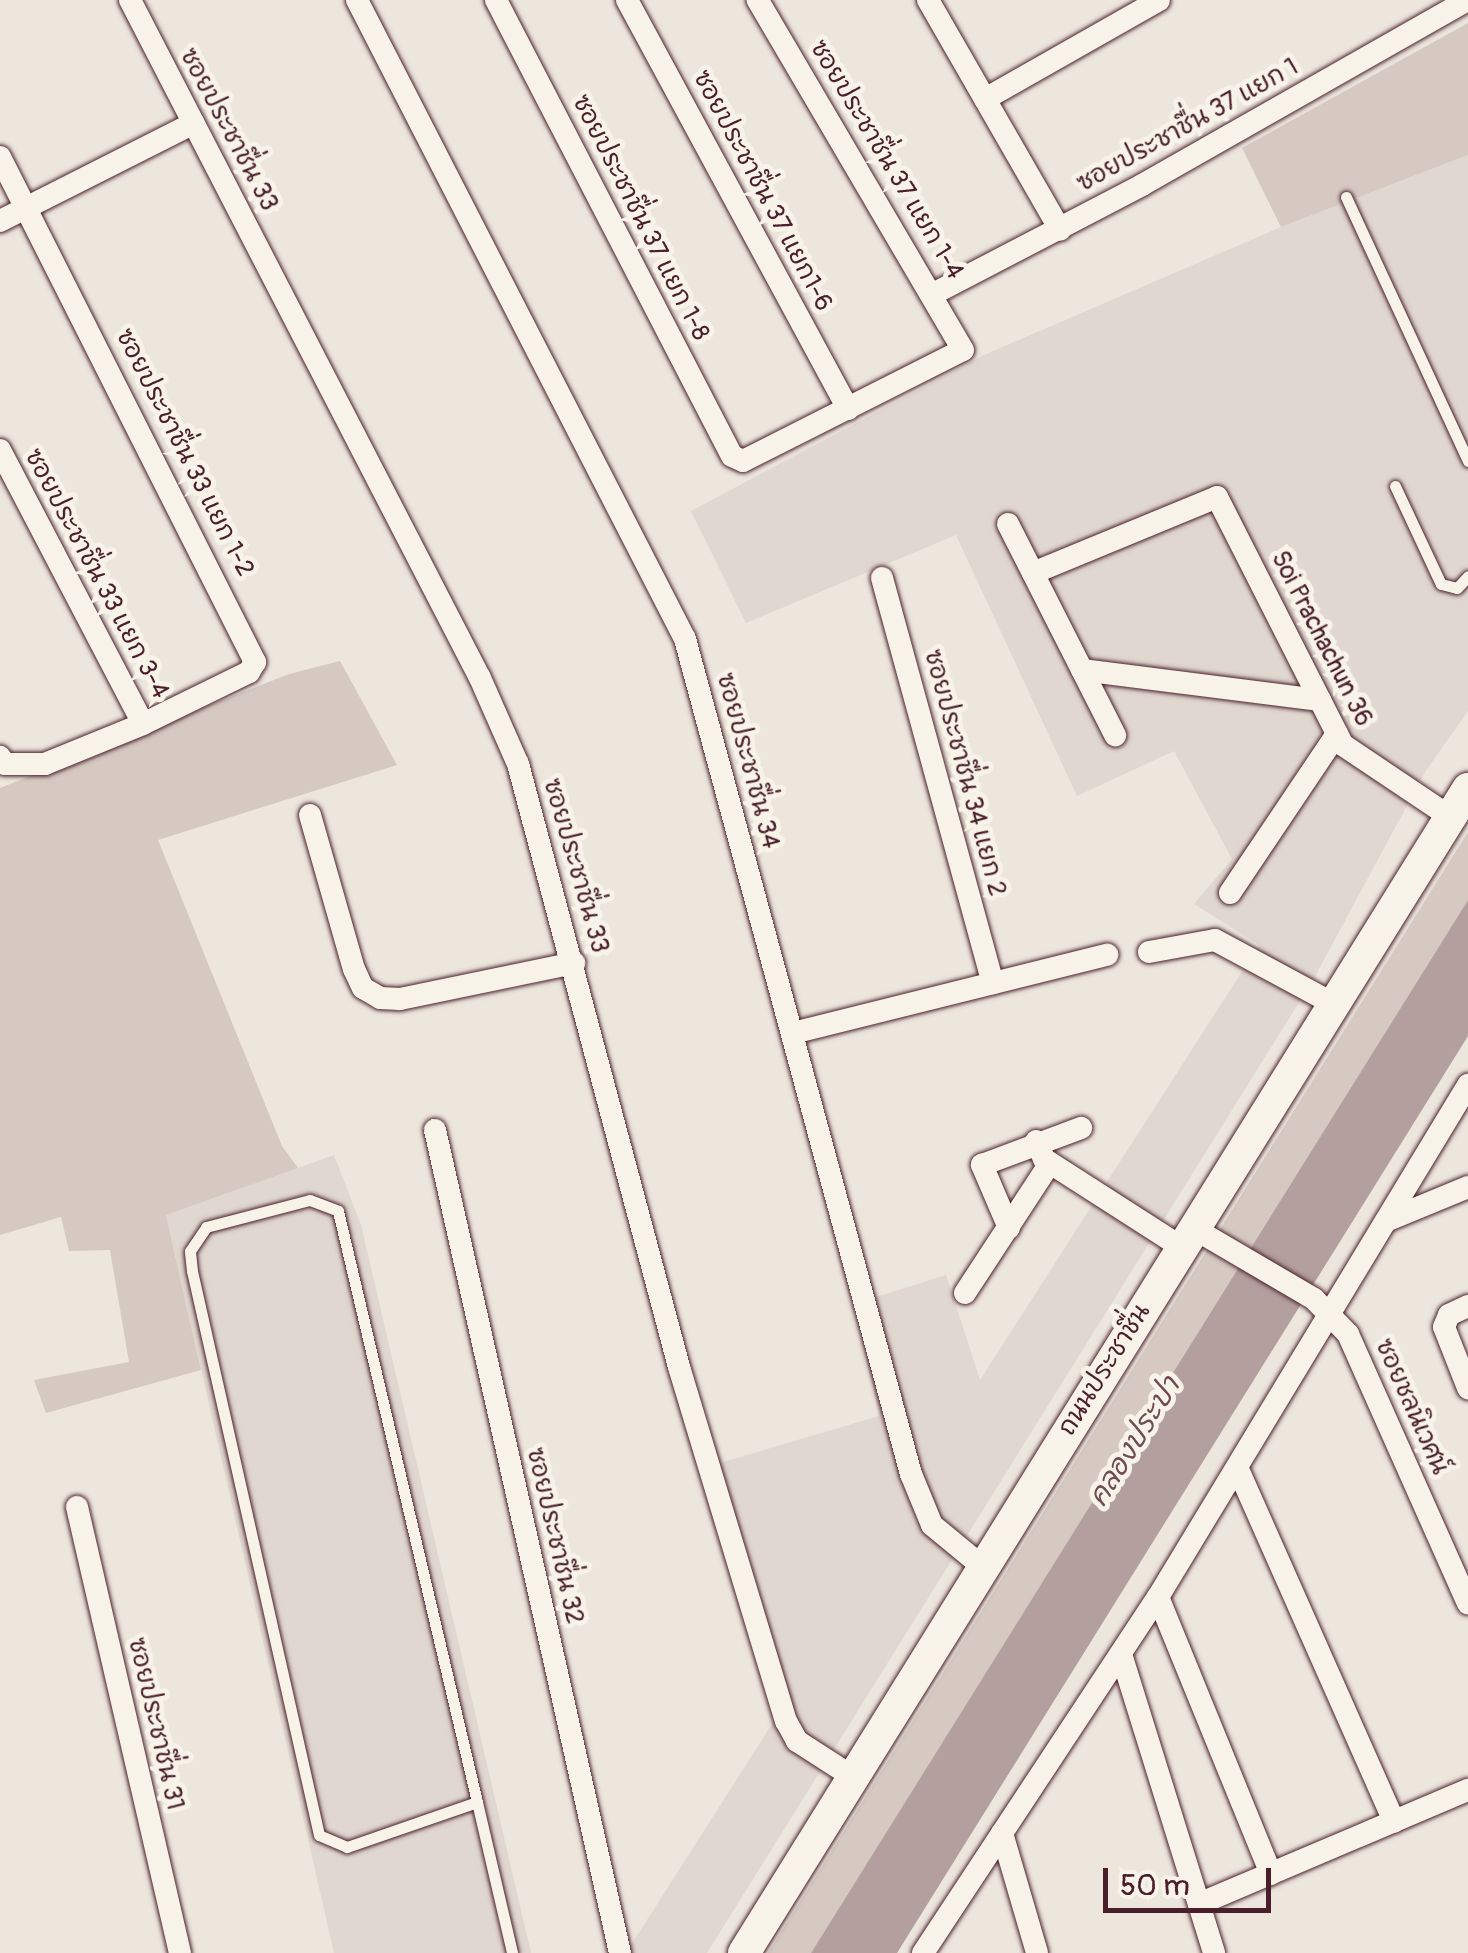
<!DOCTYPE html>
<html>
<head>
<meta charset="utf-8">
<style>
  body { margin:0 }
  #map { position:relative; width:1468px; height:1953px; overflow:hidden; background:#ece6dd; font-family:Pangolin,"Playpen Sans Thai",sans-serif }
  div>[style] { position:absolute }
  .built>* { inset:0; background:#e0d7d0 }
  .green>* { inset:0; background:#d5c9c2 }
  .water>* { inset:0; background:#b39f9d }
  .roads { filter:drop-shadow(0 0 2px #4a1f2b) drop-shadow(0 0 2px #4a1f2b) }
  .lane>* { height:11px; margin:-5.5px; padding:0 5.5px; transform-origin:5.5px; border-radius:5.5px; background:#f7f3e8 }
  .street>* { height:22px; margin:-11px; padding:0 11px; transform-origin:11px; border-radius:11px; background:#f7f3e8 }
  .secondary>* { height:32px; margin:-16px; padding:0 16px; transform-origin:16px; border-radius:16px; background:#f7f3e8 }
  span { translate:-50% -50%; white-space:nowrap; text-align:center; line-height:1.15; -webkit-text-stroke:10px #f7f3e8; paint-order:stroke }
  .street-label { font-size:25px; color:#4a1f2b }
  .water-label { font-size:28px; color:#6f4c53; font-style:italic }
  .scale { position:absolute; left:1103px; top:1868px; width:168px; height:45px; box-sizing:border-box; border:5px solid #4a1f2b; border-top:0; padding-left:12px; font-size:30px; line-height:35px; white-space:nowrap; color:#4a1f2b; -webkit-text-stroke:8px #f7f3e8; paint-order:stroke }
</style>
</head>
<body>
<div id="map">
  <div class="built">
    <div style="clip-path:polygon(1468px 155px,1468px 711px,1425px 772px,1313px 980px,707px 1953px,626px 1953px,786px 1702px,720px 1463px,879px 1416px,854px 1304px,946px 1275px,980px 1380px,1259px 945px,1194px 904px,1232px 859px,1174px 751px,1077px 796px,956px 535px,746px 623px,691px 511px,984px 355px,1281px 227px)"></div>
    <div style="clip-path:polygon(334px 1155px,361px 1225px,531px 1953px,334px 1953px,166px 1215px)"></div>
  </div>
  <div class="green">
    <div style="clip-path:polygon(1468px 23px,1468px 155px,1281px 227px,1242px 148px)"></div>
    <div style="clip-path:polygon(340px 661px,397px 765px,158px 840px,282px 1146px,298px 1168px,166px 1215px,201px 1370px,46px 1413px,34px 1380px,129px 1362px,110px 1250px,69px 1251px,61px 1217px,0 1235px,0 788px,289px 674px)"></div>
    <div style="clip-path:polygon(1468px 832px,1468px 900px,811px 1953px,768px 1953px)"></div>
  </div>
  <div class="water">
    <div style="clip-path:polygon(1468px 900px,1468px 1036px,897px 1953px,811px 1953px)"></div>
  </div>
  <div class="roads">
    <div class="lane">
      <div style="left:1346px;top:197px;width:291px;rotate:65.2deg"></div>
      <div style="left:1395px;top:486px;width:108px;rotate:64.9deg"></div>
      <div style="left:1441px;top:584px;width:16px;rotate:14deg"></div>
      <div style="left:1457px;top:588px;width:16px;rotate:-47deg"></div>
      <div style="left:477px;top:1802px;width:138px;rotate:160.9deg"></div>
      <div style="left:347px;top:1847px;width:30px;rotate:-157deg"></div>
      <div style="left:319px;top:1835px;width:578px;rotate:-102.69deg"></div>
      <div style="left:192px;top:1271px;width:20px;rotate:-96deg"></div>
      <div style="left:190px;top:1251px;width:29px;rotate:-56deg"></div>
      <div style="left:206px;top:1227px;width:107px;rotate:-14.6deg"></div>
      <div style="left:310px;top:1200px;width:30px;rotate:21deg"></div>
      <div style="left:338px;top:1211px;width:607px;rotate:76.76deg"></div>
      <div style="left:477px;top:1802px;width:155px;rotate:76.9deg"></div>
    </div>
    <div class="street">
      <div style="left:130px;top:0;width:763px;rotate:62.7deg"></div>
      <div style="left:480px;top:678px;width:94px;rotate:66.2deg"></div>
      <div style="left:518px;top:764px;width:624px;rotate:75.05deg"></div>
      <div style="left:679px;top:1367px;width:370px;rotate:73.2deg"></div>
      <div style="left:786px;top:1721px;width:23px;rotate:61deg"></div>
      <div style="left:797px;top:1741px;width:67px;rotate:32.7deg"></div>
      <div style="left:357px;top:0;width:718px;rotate:62.83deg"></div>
      <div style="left:685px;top:639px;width:865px;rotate:74.86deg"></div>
      <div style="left:911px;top:1474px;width:55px;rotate:67.6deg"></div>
      <div style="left:932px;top:1525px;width:66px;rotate:39.5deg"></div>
      <div style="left:496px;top:0;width:513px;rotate:62.64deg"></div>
      <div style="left:732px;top:456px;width:12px;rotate:24deg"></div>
      <div style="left:743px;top:461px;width:246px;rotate:-26.8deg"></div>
      <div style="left:963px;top:350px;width:406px;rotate:-120.4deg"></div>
      <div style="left:627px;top:0;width:465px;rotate:61.6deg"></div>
      <div style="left:928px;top:0;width:265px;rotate:60.1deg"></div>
      <div style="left:985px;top:99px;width:200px;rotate:-29.6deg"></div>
      <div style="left:0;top:157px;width:566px;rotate:63.21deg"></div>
      <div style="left:255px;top:662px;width:12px;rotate:121deg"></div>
      <div style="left:249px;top:672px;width:118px;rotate:153.9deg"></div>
      <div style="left:143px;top:724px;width:106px;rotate:157.8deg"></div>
      <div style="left:45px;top:764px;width:40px;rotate:180deg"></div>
      <div style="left:5px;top:764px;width:9px;rotate:-126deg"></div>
      <div style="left:0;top:221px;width:217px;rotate:-26.8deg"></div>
      <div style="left:933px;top:294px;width:236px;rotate:-27.5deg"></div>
      <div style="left:1142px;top:185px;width:374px;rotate:-29.6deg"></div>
      <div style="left:0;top:450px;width:309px;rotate:62.4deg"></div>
      <div style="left:1008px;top:524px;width:237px;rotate:63.1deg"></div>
      <div style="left:1033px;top:573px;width:199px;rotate:-22.4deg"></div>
      <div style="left:1217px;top:497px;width:278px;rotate:63.1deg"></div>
      <div style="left:1343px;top:745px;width:129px;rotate:33.9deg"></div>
      <div style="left:882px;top:578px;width:420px;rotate:74.7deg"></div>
      <div style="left:1082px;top:670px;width:240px;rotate:7.2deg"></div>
      <div style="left:310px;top:815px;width:160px;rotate:74.1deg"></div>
      <div style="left:354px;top:969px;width:21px;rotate:65deg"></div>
      <div style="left:363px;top:988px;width:20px;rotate:30deg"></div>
      <div style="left:380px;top:998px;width:20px;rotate:3deg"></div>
      <div style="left:400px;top:999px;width:178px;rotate:-11.7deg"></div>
      <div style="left:1230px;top:893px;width:192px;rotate:-56.1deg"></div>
      <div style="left:1149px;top:952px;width:67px;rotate:-10.3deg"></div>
      <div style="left:1215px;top:940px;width:135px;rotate:28.3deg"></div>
      <div style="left:793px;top:1033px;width:324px;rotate:-14deg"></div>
      <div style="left:435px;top:1130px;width:844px;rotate:77.33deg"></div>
      <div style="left:1036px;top:1141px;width:20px;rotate:66deg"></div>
      <div style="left:1044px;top:1159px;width:163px;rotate:32.7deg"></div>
      <div style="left:1386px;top:1221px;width:89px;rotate:-22.5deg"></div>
      <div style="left:1009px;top:1228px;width:69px;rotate:-113.2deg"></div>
      <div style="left:982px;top:1165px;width:106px;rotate:-20.5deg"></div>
      <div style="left:1193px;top:1228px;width:140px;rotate:30.4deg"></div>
      <div style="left:1314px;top:1299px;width:49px;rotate:45.8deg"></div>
      <div style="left:1348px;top:1334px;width:295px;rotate:66deg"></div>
      <div style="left:965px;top:1293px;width:155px;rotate:-56.8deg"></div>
      <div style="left:1468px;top:1306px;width:21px;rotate:155deg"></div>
      <div style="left:1449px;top:1315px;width:13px;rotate:113deg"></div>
      <div style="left:1444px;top:1327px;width:66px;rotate:68.5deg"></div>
      <div style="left:1237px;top:1467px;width:388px;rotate:66.1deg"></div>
      <div style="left:77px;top:1507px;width:458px;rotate:77deg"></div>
      <div style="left:1158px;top:1597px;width:299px;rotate:67.8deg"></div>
      <div style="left:1121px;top:1654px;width:313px;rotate:72.7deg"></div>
      <div style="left:1002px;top:1833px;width:125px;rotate:73.7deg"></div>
      <div style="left:1199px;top:1904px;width:292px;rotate:-23deg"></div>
      <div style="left:923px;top:1953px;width:427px;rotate:-56.6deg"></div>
      <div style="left:1158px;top:1597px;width:599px;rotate:-58.81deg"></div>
    </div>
    <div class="secondary">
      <div style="left:744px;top:1953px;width:1371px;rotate:-58.12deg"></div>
    </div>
  </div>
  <div class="street-label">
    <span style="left:1188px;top:126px;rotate:-29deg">ซอยประชาชื่น 37 แยก 1</span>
    <span style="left:228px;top:130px;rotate:62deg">ซอยประชาชื่น 33</span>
    <span style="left:886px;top:160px;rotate:59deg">ซอยประชาชื่น 37 แยก 1-4</span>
    <span style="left:762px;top:191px;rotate:62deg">ซอยประชาชื่น 37 แยก1-6</span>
    <span style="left:640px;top:218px;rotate:63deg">ซอยประชาชื่น 37 แยก 1-8</span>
    <span style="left:184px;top:453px;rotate:63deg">ซอยประชาชื่น 33 แยก 1-2</span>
    <span style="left:96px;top:574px;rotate:62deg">ซอยประชาชื่น 33 แยก 3-4</span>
    <span style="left:1321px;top:639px;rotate:63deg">Soi Prachachun 36</span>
    <span style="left:747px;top:761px;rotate:75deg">ซอยประชาชื่น 34</span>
    <span style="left:964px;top:773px;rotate:75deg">ซอยประชาชื่น 34 แยก 2</span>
    <span style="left:575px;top:866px;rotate:74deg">ซอยประชาชื่น 33</span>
    <span style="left:1105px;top:1370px;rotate:-58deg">ถนนประชาชื่น</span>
    <span style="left:1411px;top:1407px;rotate:66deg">ซอยชลนิเวศน์</span>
    <span style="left:554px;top:1536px;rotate:77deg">ซอยประชาชื่น 32</span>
    <span style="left:155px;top:1724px;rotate:77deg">ซอยประชาชื่น 31</span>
  </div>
  <div class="water-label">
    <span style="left:1135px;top:1442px;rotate:-58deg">คลองประปา</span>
  </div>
  <div class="scale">50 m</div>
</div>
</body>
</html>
